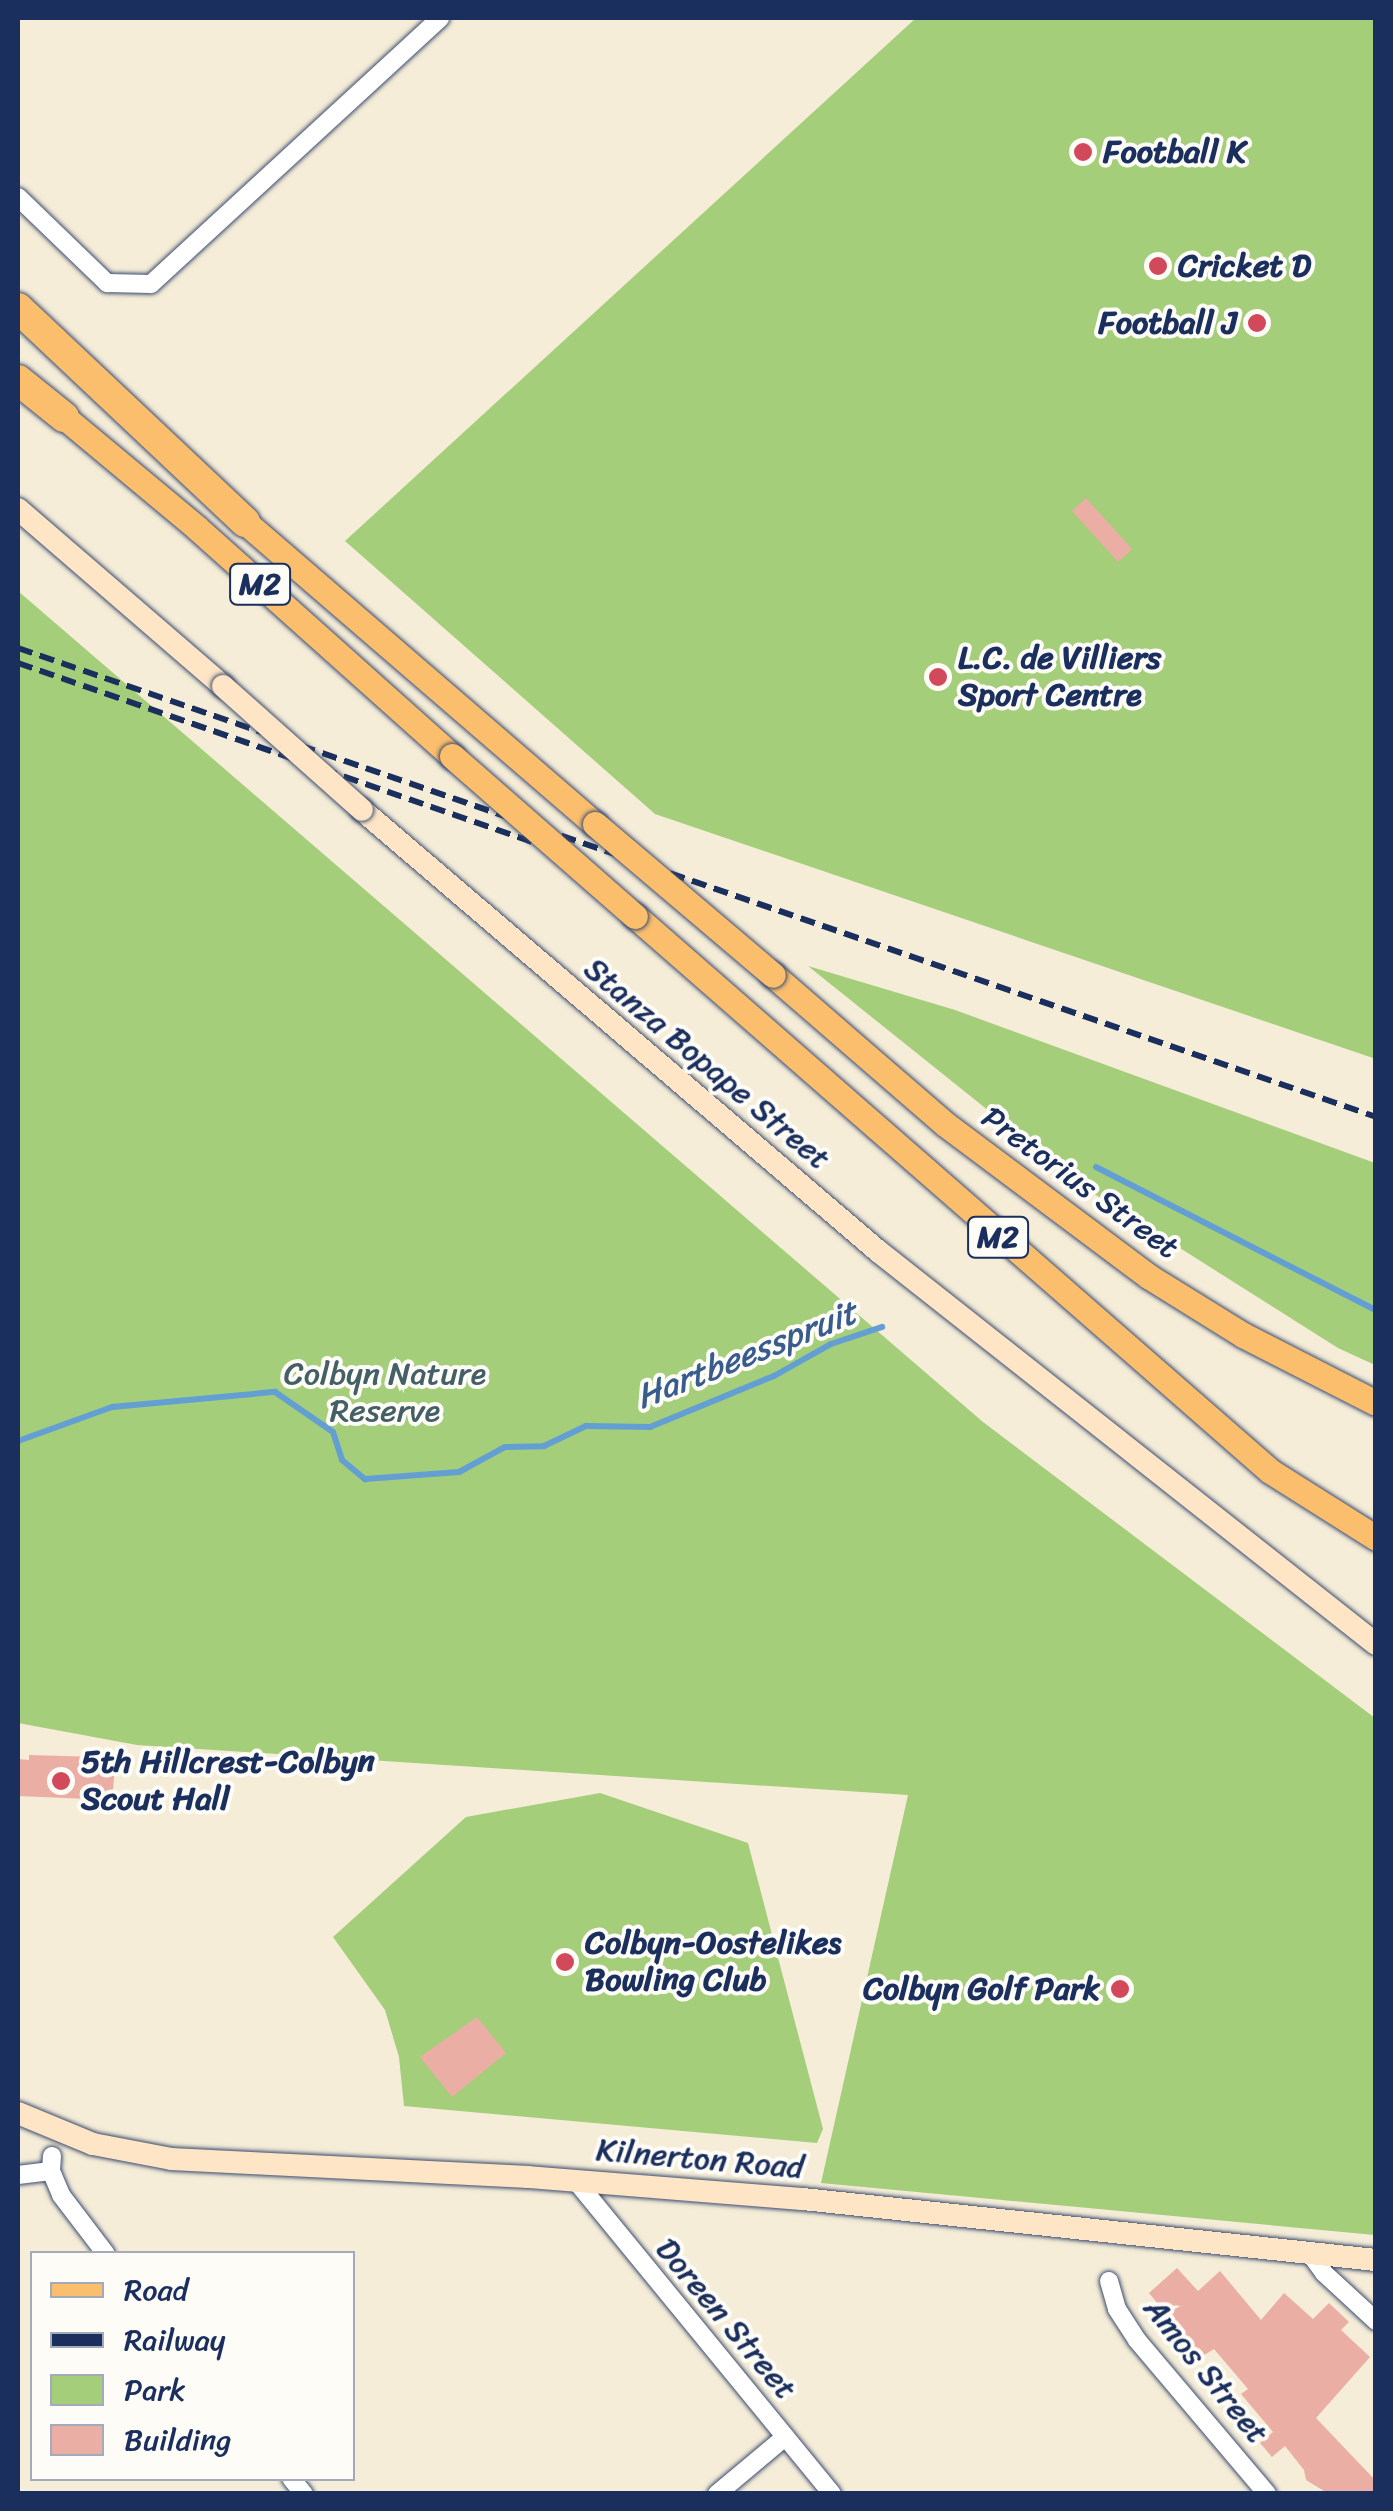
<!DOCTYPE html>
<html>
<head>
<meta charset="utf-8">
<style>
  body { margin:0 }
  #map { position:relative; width:1393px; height:2511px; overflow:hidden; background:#f5edd8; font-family:Sriracha,sans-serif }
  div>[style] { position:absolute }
  .green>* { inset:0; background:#a4ce7a }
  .stream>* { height:6px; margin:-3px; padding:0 3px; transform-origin:3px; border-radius:3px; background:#649fd4 }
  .building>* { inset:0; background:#ebaea4 }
  .roads { filter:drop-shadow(0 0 2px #3c4c70) drop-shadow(0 0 2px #3c4c70) }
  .street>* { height:18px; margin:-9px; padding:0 9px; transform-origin:9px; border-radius:9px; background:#fff }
  .secondary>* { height:22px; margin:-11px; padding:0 11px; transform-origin:11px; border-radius:11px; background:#fde5c5 }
  .primary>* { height:25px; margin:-12.5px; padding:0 12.5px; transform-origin:12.5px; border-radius:12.5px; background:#fabe6d }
  .highway>* { height:30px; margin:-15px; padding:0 15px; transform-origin:15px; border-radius:15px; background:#fabe6d }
  .rail>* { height:6px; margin-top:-3px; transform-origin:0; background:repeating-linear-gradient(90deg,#1b2f5e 0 15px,transparent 0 23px) }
  .bridges { filter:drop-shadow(0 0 2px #3c4c70) drop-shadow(0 0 2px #3c4c70) }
  .secondary-bridge>* { height:22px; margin:-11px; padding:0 11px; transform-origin:11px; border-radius:11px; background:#fde5c5 }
  .primary-bridge>* { height:25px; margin:-12.5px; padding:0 12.5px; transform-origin:12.5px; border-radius:12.5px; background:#fabe6d }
  .dots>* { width:28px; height:28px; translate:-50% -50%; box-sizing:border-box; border:5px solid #fdfcf7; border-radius:50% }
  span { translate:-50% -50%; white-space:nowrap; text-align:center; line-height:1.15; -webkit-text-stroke:8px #fdfcf7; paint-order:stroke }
  .shield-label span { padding:2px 8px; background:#fdfcf7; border:2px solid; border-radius:8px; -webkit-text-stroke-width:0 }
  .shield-label { font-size:30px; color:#1b2f5e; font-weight:700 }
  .poi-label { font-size:32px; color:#1b2f5e; font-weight:700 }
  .left { translate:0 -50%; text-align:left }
  .right { translate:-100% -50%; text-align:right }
  .street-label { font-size:32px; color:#1b2f5e }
  .park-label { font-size:32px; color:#445f66 }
  .water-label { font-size:35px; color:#385c8d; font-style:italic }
  .frame { position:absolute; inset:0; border:20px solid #1b2f5e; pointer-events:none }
  .legend { position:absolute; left:30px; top:2251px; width:325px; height:230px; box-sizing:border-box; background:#fdfcf7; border:2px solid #a3aaba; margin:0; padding:12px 18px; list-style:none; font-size:30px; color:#1b2f5e }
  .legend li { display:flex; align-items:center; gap:20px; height:50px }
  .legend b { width:50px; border:2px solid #a3aaba }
</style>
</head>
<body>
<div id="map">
  <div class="green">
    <div style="clip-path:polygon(916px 18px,1375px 18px,1375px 1064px,1373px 1058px,655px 814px,345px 541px)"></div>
    <div style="clip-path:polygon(18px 591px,983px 1422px,1375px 1718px,1375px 2235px,821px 2183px,908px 1795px,137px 1745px,18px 1723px)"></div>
    <div style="clip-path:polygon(808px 966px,955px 1010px,1375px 1163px,1375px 1365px,1338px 1348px,1085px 1188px)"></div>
    <div style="clip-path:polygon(600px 1793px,748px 1843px,823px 2129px,817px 2143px,404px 2106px,399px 2057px,385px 2010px,333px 1937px,466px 1817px)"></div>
  </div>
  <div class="stream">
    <div style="left:1096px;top:1167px;width:314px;rotate:27.1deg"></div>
    <div style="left:18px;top:1441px;width:100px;rotate:-19.9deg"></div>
    <div style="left:112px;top:1407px;width:164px;rotate:-5.3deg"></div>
    <div style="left:275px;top:1392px;width:70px;rotate:34.6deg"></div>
    <div style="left:333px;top:1432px;width:29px;rotate:72deg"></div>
    <div style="left:342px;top:1460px;width:30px;rotate:40deg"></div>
    <div style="left:365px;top:1479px;width:94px;rotate:-4.3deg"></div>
    <div style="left:459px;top:1472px;width:52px;rotate:-28.5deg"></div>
    <div style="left:505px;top:1447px;width:39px;rotate:-1deg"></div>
    <div style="left:544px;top:1446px;width:47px;rotate:-25.5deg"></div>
    <div style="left:586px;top:1426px;width:64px;rotate:0.9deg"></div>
    <div style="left:650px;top:1427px;width:134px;rotate:-22.4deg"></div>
    <div style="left:774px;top:1376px;width:65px;rotate:-29.3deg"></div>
    <div style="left:831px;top:1344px;width:54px;rotate:-18.4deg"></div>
  </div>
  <div class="building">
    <div style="clip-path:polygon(1086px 498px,1132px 549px,1118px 562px,1072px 511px)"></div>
    <div style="clip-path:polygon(29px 1755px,100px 1757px,99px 1767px,115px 1768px,112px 1800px,18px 1796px,18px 1759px,29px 1760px)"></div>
    <div style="clip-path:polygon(477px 2017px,506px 2053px,452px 2097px,420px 2057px)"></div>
    <div style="clip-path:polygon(1177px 2268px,1198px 2291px,1220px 2271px,1261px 2320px,1284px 2293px,1313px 2319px,1329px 2303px,1349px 2322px,1341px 2330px,1370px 2357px,1316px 2418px,1376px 2481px,1376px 2494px,1329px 2494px,1306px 2480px,1304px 2470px,1285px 2446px,1272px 2457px,1260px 2443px,1273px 2432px,1241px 2394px,1248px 2389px,1214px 2349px,1193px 2362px,1183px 2351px,1191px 2344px,1149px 2293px)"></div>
  </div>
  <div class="roads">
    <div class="street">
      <div style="left:18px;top:197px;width:124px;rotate:44deg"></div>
      <div style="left:107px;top:283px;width:44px;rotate:1.3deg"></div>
      <div style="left:151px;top:284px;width:393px;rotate:-42.6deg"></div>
      <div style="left:52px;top:2156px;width:15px;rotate:94deg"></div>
      <div style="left:51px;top:2171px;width:26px;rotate:67deg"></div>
      <div style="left:61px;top:2195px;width:74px;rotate:52.7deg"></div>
      <div style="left:18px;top:2175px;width:33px;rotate:-7deg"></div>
      <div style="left:576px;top:2181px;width:404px;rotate:50.7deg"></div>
      <div style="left:1311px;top:2255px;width:22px;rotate:54deg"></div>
      <div style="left:1324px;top:2273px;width:71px;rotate:42.7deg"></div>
      <div style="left:1109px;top:2281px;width:29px;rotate:74deg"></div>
      <div style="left:1117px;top:2309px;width:37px;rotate:57deg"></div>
      <div style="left:1137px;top:2340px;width:202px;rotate:49.8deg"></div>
      <div style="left:291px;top:2478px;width:21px;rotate:51deg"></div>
      <div style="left:717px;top:2494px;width:89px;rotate:-40deg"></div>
    </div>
    <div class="secondary">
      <div style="left:18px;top:509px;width:271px;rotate:40.8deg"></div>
      <div style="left:362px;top:810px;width:679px;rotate:40.52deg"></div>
      <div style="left:878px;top:1251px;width:634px;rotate:38.28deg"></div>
      <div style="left:18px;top:2113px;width:81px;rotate:22.5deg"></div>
      <div style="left:93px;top:2144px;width:80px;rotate:10.8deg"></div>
      <div style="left:172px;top:2159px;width:356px;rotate:2.9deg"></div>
      <div style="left:528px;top:2177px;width:276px;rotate:4.6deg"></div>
      <div style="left:803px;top:2199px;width:576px;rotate:6.08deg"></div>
    </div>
    <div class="primary">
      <div style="left:64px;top:417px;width:173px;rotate:39.8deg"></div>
      <div style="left:197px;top:528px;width:342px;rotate:41.8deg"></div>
      <div style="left:245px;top:522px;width:462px;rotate:40.8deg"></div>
      <div style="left:635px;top:916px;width:843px;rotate:41.15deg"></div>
      <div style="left:1270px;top:1471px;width:125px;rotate:32.3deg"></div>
      <div style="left:773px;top:975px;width:228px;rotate:40.9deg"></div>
      <div style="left:945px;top:1124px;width:254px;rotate:36.8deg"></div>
      <div style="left:1148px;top:1276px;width:112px;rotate:31.8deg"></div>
      <div style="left:1243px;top:1335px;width:149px;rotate:27.1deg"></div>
    </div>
    <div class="highway">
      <div style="left:18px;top:308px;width:312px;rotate:43.3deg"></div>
      <div style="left:18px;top:380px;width:59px;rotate:38.8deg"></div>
    </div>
  </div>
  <div class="rail">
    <div style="left:18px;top:648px;width:1437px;rotate:19.05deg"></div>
    <div style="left:18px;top:663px;width:596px;rotate:19.19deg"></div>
  </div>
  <div class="bridges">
    <div class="secondary-bridge">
      <div style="left:223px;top:686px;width:186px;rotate:41.7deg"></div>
    </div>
    <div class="primary-bridge">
      <div style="left:452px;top:756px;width:243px;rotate:41.2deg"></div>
      <div style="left:595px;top:824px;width:233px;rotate:40.3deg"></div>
    </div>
  </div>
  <div class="dots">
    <div style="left:1083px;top:152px;background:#d1495b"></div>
    <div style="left:1158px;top:266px;background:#d1495b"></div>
    <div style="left:1257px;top:323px;background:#d1495b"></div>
    <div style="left:938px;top:677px;background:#d1495b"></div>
    <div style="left:61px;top:1781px;background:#d1495b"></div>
    <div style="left:565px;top:1962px;background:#d1495b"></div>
    <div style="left:1120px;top:1989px;background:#d1495b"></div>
  </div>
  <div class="shield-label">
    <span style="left:260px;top:584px">M2</span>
    <span style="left:998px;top:1237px">M2</span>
  </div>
  <div class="poi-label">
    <span class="left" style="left:1103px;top:152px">Football K</span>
    <span class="left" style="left:1178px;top:266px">Cricket D</span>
    <span class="right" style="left:1237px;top:323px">Football J</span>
    <span class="left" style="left:958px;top:677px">L.C. de Villiers<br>Sport Centre</span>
    <span class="left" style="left:81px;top:1781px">5th Hillcrest-Colbyn<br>Scout Hall</span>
    <span class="left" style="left:585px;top:1962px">Colbyn-Oostelikes<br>Bowling Club</span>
    <span class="right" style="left:1100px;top:1989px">Colbyn Golf Park</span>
  </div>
  <div class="street-label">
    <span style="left:707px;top:1064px;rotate:40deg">Stanza Bopape Street</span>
    <span style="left:1080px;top:1183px;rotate:36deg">Pretorius Street</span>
    <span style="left:700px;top:2159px;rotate:5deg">Kilnerton Road</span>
    <span style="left:726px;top:2319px;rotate:50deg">Doreen Street</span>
    <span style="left:1206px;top:2371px;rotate:51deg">Amos Street</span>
  </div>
  <div class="park-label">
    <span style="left:385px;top:1393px">Colbyn Nature<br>Reserve</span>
  </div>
  <div class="water-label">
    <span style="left:746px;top:1354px;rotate:-22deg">Hartbeesspruit</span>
  </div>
  <div class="frame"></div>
  <ul class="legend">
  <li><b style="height:12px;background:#fabe6d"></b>Road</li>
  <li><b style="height:12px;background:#1b2f5e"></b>Railway</li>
  <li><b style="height:28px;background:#a4ce7a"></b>Park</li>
  <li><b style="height:28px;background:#ebaea4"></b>Building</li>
  </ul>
</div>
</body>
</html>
